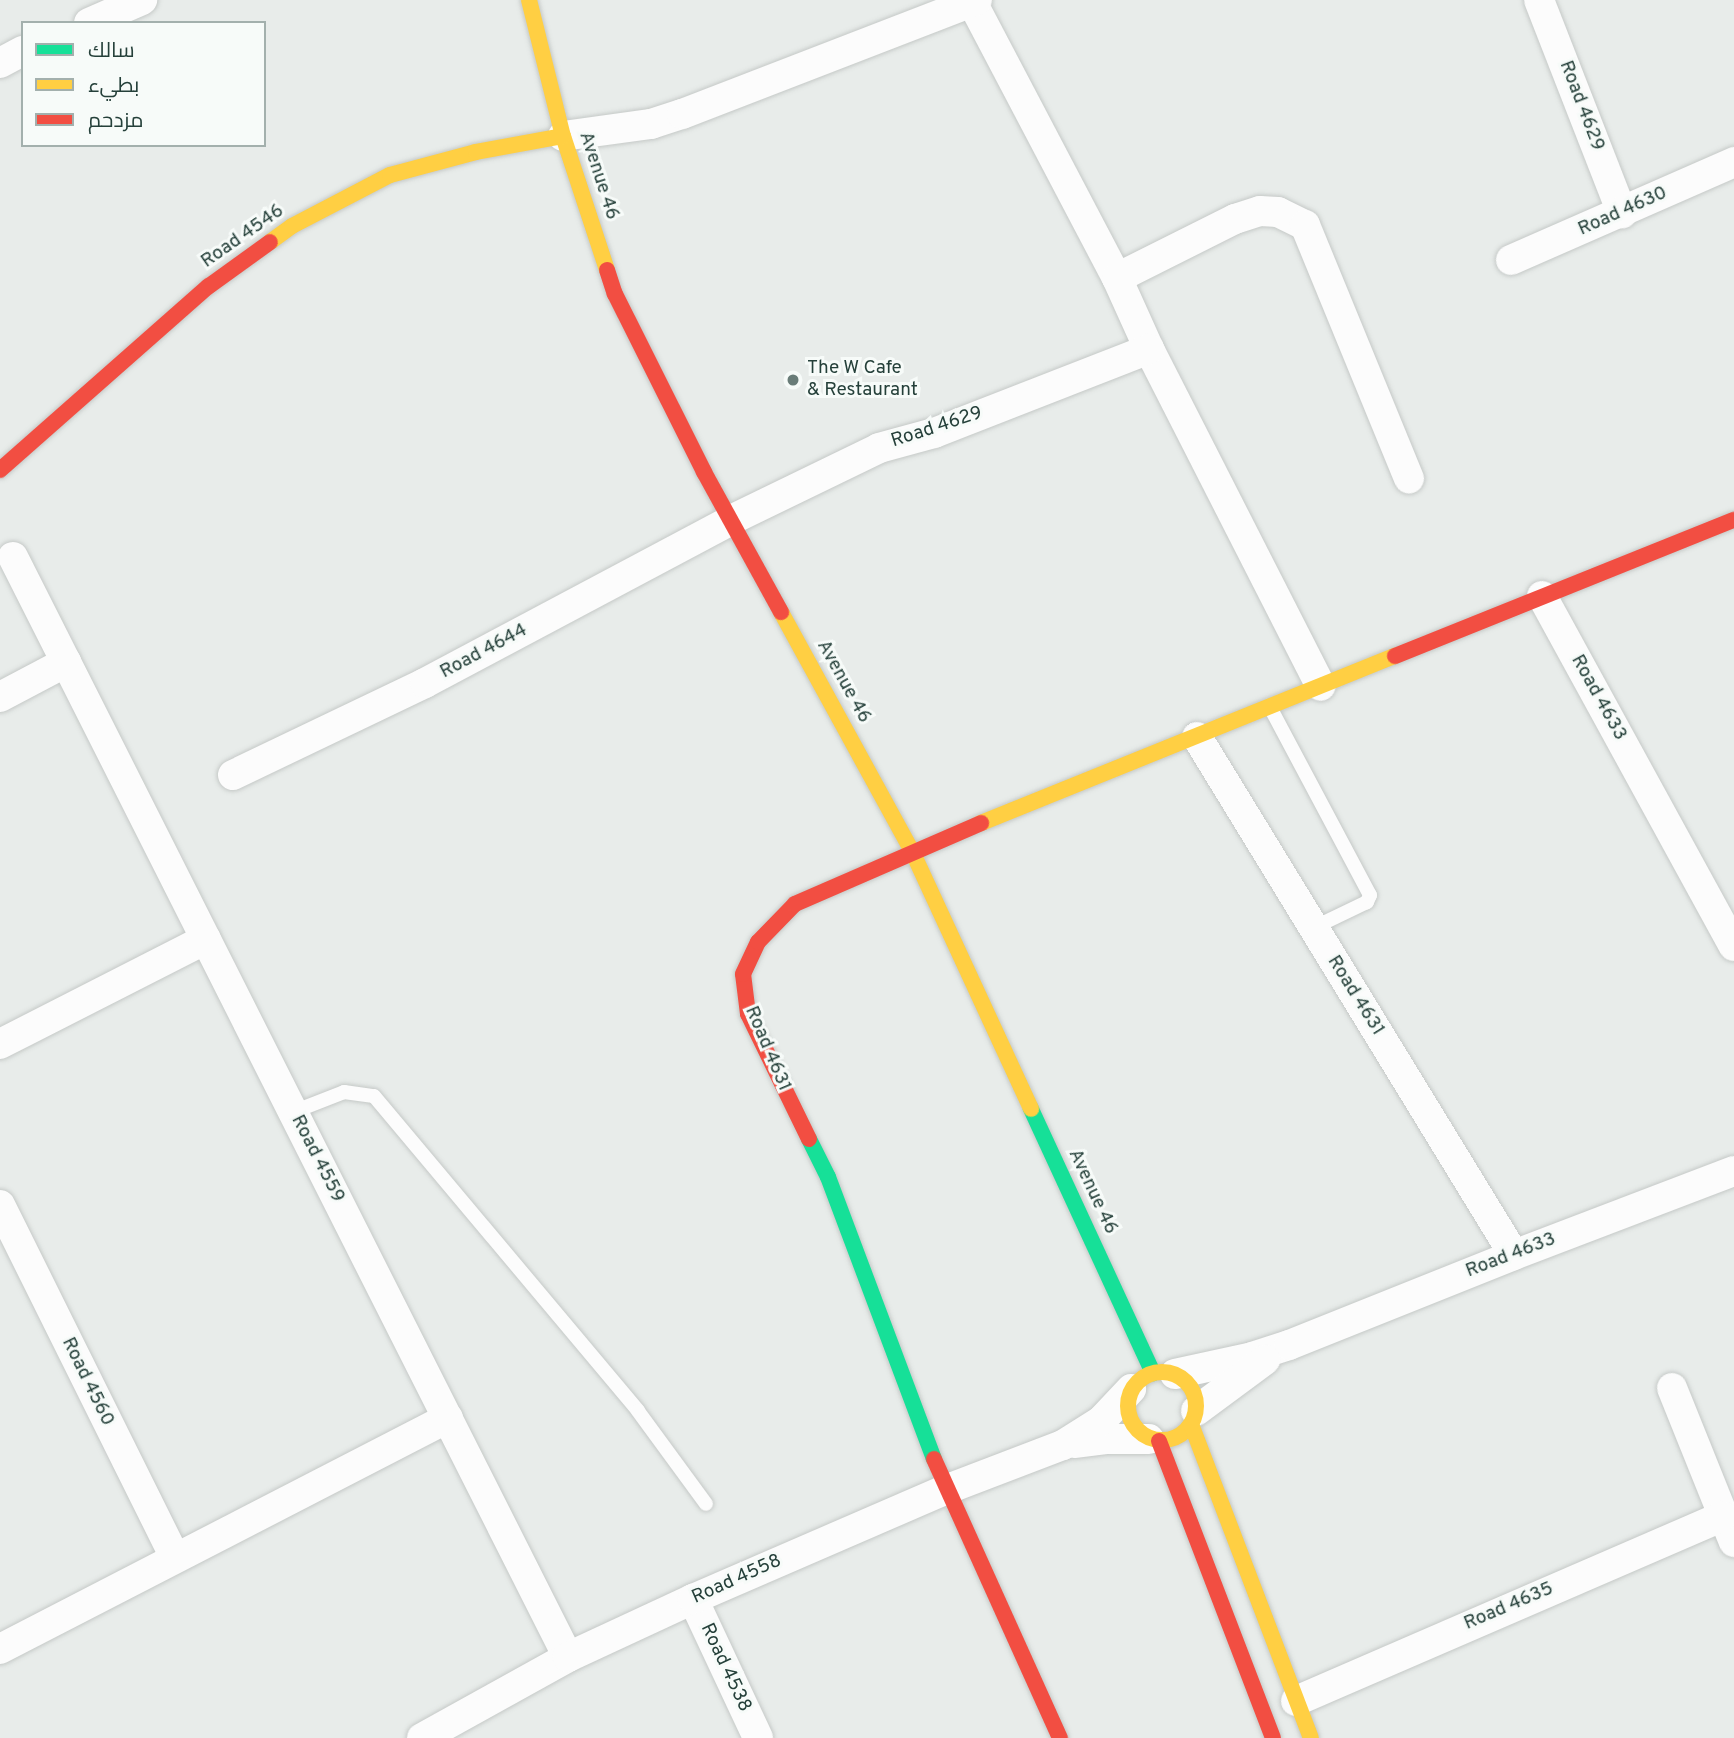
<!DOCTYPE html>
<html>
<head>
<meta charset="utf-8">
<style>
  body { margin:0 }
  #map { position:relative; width:1734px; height:1738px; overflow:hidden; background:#e8ecea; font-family:Overpass,Cairo,sans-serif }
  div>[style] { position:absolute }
  .roads { filter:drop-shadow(0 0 2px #c5c9c7) drop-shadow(0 0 2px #c5c9c7) }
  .lane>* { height:14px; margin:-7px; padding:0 7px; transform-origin:7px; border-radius:7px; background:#fcfcfc }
  .street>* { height:30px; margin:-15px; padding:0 15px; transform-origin:15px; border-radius:15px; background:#fcfcfc }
  .fast>* { height:16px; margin:-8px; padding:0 8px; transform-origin:8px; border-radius:8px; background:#16e098 }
  .slow>* { height:16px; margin:-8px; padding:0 8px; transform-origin:8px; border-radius:8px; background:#ffcf43 }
  .slow>.ring { margin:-8px; padding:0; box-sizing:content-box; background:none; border:16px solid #ffcf43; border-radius:50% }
  .jam>* { height:16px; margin:-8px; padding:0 8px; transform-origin:8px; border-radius:8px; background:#f24e42 }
  .dots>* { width:19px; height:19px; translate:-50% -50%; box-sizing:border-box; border:4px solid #f7fbf9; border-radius:50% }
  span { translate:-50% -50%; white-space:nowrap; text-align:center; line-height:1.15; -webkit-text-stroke:6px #f7fbf9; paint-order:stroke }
  .street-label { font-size:19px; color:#25403a }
  .poi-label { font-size:19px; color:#25403a }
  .left { translate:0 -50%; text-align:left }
  .legend { position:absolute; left:21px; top:21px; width:245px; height:126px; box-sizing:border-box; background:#f7fbf9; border:2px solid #a3b0ad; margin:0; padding:9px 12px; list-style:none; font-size:21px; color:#25403a }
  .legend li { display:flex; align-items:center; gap:14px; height:35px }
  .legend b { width:35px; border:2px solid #a3b0ad }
</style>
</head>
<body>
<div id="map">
  <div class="roads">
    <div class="lane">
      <div style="left:1271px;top:709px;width:211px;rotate:62deg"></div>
      <div style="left:1370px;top:895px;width:8px;rotate:113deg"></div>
      <div style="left:1367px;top:902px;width:60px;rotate:154.3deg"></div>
      <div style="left:293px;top:1112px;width:55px;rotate:-21.4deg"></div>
      <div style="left:344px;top:1092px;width:30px;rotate:8deg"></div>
      <div style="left:374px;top:1096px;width:411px;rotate:50deg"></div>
      <div style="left:638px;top:1411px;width:115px;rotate:53.8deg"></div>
    </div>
    <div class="street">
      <div style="left:1539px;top:0;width:229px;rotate:68.7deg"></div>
      <div style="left:972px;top:2px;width:312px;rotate:62.3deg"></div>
      <div style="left:1117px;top:278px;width:78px;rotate:65.7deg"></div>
      <div style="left:1149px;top:349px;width:378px;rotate:63deg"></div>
      <div style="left:89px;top:23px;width:58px;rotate:-23.5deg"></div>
      <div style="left:0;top:63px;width:26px;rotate:-28deg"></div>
      <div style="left:563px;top:136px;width:89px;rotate:-7.8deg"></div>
      <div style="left:651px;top:124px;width:33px;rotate:-18deg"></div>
      <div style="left:682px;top:114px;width:316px;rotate:-21.1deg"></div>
      <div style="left:1511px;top:260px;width:244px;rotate:-23.7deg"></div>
      <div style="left:1117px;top:278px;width:132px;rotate:-26.6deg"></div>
      <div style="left:1235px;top:219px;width:26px;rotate:-18deg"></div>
      <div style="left:1260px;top:211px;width:18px;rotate:3deg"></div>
      <div style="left:1278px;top:212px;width:30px;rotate:26deg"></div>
      <div style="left:1305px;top:225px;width:274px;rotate:67.7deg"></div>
      <div style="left:13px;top:557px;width:1232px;rotate:63.23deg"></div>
      <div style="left:1542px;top:596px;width:399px;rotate:61.3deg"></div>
      <div style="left:0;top:697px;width:75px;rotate:-27.9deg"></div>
      <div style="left:1197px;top:737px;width:607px;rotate:58.53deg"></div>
      <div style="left:233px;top:775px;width:213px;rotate:-25.6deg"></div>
      <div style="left:425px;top:683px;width:347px;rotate:-28deg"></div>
      <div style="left:731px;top:520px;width:165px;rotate:-25.9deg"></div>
      <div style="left:879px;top:448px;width:57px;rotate:-15.3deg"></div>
      <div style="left:934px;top:433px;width:231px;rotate:-21.3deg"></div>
      <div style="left:0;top:1044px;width:231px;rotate:-27deg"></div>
      <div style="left:0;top:1205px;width:394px;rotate:63.6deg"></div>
      <div style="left:1175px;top:1374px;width:79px;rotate:-12.4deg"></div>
      <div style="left:1252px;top:1357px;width:39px;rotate:-18deg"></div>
      <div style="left:1289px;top:1345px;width:242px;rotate:-21.8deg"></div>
      <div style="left:1514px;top:1255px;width:235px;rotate:-20.9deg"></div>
      <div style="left:1672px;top:1388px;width:166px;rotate:68.1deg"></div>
      <div style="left:1196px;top:1411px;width:86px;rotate:-36.5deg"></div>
      <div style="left:1074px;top:1443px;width:32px;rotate:-7deg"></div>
      <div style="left:1106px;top:1439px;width:43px"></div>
      <div style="left:693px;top:1599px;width:153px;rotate:64.9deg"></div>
      <div style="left:0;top:1649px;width:504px;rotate:-27.28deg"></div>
      <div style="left:1296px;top:1701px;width:465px;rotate:-23.4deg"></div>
      <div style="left:422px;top:1738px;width:167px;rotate:-29deg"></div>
      <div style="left:568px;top:1657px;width:138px;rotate:-24.9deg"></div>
      <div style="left:693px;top:1599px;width:275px;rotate:-23.4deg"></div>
      <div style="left:945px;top:1490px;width:126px;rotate:-20.9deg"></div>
      <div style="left:1063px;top:1445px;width:45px;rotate:-32.3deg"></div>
      <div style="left:1101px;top:1421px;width:44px;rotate:-46.8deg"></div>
    </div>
    <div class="fast">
      <div style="left:1031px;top:1109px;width:291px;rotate:65.2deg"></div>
      <div style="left:809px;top:1139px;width:42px;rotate:63.4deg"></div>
      <div style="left:828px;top:1177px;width:301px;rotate:69.4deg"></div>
    </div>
    <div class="slow">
      <div style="left:529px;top:0;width:140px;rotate:76deg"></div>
      <div style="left:563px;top:136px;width:141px;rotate:71.8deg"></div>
      <div style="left:270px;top:242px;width:27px;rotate:-36deg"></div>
      <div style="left:292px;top:226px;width:110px;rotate:-27.5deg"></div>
      <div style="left:390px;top:175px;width:89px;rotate:-15deg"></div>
      <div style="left:476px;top:152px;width:88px;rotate:-10.4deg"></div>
      <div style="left:781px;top:612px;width:273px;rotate:61.3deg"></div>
      <div style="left:912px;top:851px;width:284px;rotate:65.2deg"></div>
      <div style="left:981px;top:823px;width:446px;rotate:-22deg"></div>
      <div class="ring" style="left:1128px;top:1372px;width:52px;height:52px"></div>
      <div style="left:1191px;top:1424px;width:336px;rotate:69.1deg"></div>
    </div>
    <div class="jam">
      <div style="left:607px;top:270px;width:25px;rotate:72deg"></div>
      <div style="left:615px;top:294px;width:199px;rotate:63.4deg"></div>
      <div style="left:704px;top:472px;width:160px;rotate:61.2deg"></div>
      <div style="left:0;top:470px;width:278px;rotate:-41.4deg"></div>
      <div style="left:209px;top:286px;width:75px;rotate:-35.8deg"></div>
      <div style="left:1395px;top:656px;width:365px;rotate:-21.9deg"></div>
      <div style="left:809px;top:1139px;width:139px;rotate:-116deg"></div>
      <div style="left:748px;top:1014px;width:40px;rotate:-97.1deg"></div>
      <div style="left:743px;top:974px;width:35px;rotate:-65deg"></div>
      <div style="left:758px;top:942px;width:53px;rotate:-45.8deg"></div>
      <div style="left:795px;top:904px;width:203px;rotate:-23.5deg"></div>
      <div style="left:1159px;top:1441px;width:318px;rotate:69deg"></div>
      <div style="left:934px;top:1459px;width:306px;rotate:65.7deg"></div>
    </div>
  </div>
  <div class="dots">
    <div style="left:793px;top:380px;background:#697c78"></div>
  </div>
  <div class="street-label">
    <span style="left:1581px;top:106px;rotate:69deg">Road 4629</span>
    <span style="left:598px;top:176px;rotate:72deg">Avenue 46</span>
    <span style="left:1623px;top:212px;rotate:-24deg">Road 4630</span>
    <span style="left:243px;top:237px;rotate:-35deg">Road 4546</span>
    <span style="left:937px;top:428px;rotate:-18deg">Road 4629</span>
    <span style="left:484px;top:652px;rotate:-28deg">Road 4644</span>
    <span style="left:843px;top:682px;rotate:61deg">Avenue 46</span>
    <span style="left:1598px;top:698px;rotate:61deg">Road 4633</span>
    <span style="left:1355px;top:996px;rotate:58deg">Road 4631</span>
    <span style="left:767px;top:1049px;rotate:67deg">Road 4631</span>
    <span style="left:317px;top:1159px;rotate:63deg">Road 4559</span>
    <span style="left:1092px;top:1192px;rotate:65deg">Avenue 46</span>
    <span style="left:1511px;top:1256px;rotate:-21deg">Road 4633</span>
    <span style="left:87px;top:1382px;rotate:64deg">Road 4560</span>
    <span style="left:737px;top:1580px;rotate:-24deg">Road 4558</span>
    <span style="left:1509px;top:1607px;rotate:-23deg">Road 4635</span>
    <span style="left:725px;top:1668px;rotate:65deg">Road 4538</span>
  </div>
  <div class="poi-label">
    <span class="left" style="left:807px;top:380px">The W Cafe<br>&amp; Restaurant</span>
  </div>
  <ul class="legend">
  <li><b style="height:9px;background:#16e098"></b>سالك</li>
  <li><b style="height:9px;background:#ffcf43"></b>بطيء</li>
  <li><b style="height:9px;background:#f24e42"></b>مزدحم</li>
  </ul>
</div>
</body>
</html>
